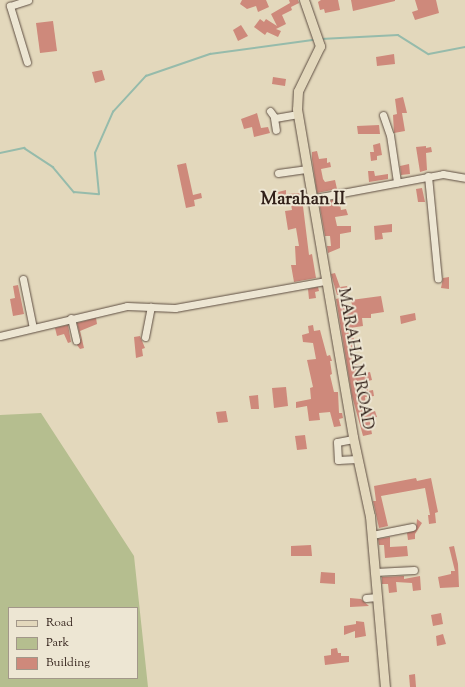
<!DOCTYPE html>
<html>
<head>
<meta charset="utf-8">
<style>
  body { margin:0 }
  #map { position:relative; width:465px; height:687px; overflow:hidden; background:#e3d8bc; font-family:"Sorts Mill Goudy",serif }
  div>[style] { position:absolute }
  .green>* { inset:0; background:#b5be8f }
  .stream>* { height:1.5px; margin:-0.75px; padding:0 0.75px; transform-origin:0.75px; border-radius:0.75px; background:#96bbab }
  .building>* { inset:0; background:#ce897b }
  .roads { filter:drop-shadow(0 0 1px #5e4e42) drop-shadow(0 0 1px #5e4e42) }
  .minor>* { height:7px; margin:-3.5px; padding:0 3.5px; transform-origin:3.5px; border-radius:3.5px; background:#ede6d3 }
  .major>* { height:9px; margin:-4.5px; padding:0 4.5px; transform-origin:4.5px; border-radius:4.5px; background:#e3d8bc }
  span { translate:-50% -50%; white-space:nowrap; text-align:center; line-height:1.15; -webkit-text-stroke:4px #ede6d3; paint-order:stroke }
  .street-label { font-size:16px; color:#312019 }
  .quarter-label { font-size:18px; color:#312019; font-weight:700 }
  .legend { position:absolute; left:8px; top:607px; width:130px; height:72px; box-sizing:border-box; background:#ede6d3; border:1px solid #a29789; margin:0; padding:5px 7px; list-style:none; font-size:12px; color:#312019 }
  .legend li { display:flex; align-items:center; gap:8px; height:20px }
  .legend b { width:20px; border:1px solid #a29789 }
</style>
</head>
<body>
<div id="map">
  <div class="green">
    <div style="clip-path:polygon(evenodd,41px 413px,134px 556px,148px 687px,0 687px,0 415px,41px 413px,9px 608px,137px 608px,137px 678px,9px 678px,9px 608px)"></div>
  </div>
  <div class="stream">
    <div style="left:321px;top:39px;width:77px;rotate:-3deg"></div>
    <div style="left:398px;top:35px;width:36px;rotate:32deg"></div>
    <div style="left:429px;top:54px;width:37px;rotate:-11deg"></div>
    <div style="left:0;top:153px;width:25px;rotate:-12deg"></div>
    <div style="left:24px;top:148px;width:35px;rotate:33deg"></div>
    <div style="left:53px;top:167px;width:33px;rotate:50deg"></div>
    <div style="left:74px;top:192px;width:25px;rotate:5deg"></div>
    <div style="left:99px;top:194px;width:41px;rotate:-95.6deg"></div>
    <div style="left:95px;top:153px;width:45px;rotate:-66.3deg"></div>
    <div style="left:113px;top:112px;width:49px;rotate:-47.5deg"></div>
    <div style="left:146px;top:76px;width:68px;rotate:-19deg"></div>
    <div style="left:210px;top:54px;width:105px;rotate:-7.7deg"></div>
  </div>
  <div class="building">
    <div style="clip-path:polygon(242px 0,266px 0,269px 7px,258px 12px,256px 6px,247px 9px,240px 4px)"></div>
    <div style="clip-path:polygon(289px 0,298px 0,299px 3px,291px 7px,292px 10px,282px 15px,286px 24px,276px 29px,281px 31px,278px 37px,267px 32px,265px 35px,254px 27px,260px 19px,264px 22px,266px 19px,277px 26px,271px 14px,290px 3px)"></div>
    <div style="clip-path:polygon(321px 0,338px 0,340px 10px,325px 13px,324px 9px,320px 10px,318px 2px)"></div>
    <div style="clip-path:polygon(351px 0,395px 0,395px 1px,353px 11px)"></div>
    <div style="clip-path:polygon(415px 0,436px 0,439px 13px,415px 20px,412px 12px,418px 10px)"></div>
    <div style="clip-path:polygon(53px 21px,57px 51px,40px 53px,36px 23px)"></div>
    <div style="clip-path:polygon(241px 25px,248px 36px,238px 41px,233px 30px)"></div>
    <div style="clip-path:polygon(394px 54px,395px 64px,377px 66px,376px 57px)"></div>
    <div style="clip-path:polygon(102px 70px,105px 80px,95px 83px,92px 72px)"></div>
    <div style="clip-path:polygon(273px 77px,286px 79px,285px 86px,272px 84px)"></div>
    <div style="clip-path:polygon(403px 97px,407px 113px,402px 113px,405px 131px,394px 133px,393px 115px,397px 114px,395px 99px)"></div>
    <div style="clip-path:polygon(257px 113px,261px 128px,268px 127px,270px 133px,254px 137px,252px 127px,244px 129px,241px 119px)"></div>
    <div style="clip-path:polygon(379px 125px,380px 134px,358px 134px,357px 126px)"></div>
    <div style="clip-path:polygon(380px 143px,382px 155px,377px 156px,377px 160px,371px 161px,370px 152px,374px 152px,373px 145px)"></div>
    <div style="clip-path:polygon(426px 146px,426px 148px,431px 147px,432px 152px,426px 153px,427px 170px,420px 172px,416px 147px)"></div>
    <div style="clip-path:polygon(317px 151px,319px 159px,327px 158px,327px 163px,330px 162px,331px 167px,321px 169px,323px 179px,325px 182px,335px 180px,337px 189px,317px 193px,312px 159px,312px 152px)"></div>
    <div style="clip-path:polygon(186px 163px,193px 195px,201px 193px,202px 198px,194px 200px,195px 206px,186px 208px,177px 165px)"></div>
    <div style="clip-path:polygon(409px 164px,410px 174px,401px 175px,400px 166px)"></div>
    <div style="clip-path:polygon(368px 171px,374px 171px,375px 176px,388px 174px,388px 179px,369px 182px)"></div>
    <div style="clip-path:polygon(422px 188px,425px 202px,418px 202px,416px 189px)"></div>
    <div style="clip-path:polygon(286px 190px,286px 194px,304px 193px,305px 197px,302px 198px,309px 255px,312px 254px,316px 278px,294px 282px,291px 265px,296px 265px,295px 246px,299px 246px,296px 228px,288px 230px,285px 211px,292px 210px,290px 198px,282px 200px,279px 197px,278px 192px)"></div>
    <div style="clip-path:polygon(339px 199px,341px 210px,346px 209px,348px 215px,335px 217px,337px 226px,351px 226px,351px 232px,340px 234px,340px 248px,328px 253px,327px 246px,331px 246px,330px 236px,325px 236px,319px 202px)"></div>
    <div style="clip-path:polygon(392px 224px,392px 232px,382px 233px,383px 239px,375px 240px,374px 226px)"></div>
    <div style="clip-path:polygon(335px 273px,340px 287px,347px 286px,349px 294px,337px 295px,331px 274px)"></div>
    <div style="clip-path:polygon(449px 277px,449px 289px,441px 288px,443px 278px)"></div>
    <div style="clip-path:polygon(18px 285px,24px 314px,13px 316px,10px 299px,15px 298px,13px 286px)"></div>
    <div style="clip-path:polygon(318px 287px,319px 291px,315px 292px,316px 298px,309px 299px,308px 289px)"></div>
    <div style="clip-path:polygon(381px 296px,384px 312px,371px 314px,371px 318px,362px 318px,363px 326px,350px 328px,357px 348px,350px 349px,353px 364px,360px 365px,362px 374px,370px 372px,372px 380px,368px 381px,368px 391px,373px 390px,374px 396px,365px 397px,367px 413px,375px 411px,377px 417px,369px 418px,372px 434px,363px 436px,352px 396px,336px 299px,340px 298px,342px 307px,352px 305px,351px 300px)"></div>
    <div style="clip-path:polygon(415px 313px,416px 320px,401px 324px,400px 316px)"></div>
    <div style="clip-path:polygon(96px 318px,97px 324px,80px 331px,84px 348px,80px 349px,77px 345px,81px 339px,77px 323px)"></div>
    <div style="clip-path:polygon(68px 325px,71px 342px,68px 343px,64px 334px,57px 336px,55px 328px)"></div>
    <div style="clip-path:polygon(313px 325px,314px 331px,320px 330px,327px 356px,330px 355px,332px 361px,330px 361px,332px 374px,330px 375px,334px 392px,338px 392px,339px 413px,342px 413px,343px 418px,339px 419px,341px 426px,334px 427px,330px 412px,319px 413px,320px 420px,309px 421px,307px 406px,296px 408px,296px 402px,311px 399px,310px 388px,313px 387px,307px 360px,316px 359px,313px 343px,303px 342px,302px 335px,309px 333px,308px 326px)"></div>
    <div style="clip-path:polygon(140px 336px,145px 348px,142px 349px,143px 356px,136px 358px,134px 337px)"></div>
    <div style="clip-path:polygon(286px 387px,288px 406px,274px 408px,272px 388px)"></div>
    <div style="clip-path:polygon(258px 395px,259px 409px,251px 409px,249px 396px)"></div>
    <div style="clip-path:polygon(226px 411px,228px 422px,218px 423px,216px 412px)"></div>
    <div style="clip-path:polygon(305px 435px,307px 449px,297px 450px,295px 436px)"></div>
    <div style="clip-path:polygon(416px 478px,417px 481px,431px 478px,438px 512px,435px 513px,436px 523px,429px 524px,428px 515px,430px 515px,425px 488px,381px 496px,388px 526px,379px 528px,373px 501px,376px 501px,374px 486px)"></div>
    <div style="clip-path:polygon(417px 519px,422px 523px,415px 534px,415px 539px,408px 540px,407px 533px,416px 530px)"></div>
    <div style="clip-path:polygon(390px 537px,390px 547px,407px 546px,408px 556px,385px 558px,384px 545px,379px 545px,378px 539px)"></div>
    <div style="clip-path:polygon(311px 545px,312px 556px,291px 556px,291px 546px)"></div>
    <div style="clip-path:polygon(454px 546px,458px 564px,459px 587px,440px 588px,438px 577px,451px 574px,451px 571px,455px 571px,449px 547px)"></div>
    <div style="clip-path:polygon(321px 572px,335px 573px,335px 584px,320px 583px)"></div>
    <div style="clip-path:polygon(404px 576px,404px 579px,420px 576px,421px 590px,413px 591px,412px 583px,396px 582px,397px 592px,389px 593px,388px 584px,382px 584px,382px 577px)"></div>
    <div style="clip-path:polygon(350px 598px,361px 599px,369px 606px,350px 607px)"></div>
    <div style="clip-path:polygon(441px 613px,443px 624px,433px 626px,431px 615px)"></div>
    <div style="clip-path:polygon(356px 621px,364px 622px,366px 636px,355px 638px,355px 631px,344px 635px,344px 626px,356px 624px)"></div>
    <div style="clip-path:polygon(443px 634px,446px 644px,437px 646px,436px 636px)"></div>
    <div style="clip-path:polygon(337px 648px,338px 653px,341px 653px,341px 656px,349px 656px,349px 662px,325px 665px,324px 656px,331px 655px,331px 649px)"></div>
    <div style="clip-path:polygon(415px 674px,416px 687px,410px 687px,409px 675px)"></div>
  </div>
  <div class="roads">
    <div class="minor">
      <div style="left:27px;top:62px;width:59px;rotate:-106.9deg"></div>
      <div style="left:10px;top:6px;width:19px;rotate:-18deg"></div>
      <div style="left:270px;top:111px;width:9px;rotate:54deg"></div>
      <div style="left:275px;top:118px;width:22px;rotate:-10deg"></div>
      <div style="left:383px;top:115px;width:21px;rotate:71deg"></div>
      <div style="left:390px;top:135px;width:48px;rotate:81.5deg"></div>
      <div style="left:274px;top:118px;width:12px;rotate:81deg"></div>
      <div style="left:278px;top:173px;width:28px;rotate:-8deg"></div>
      <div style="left:428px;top:176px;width:103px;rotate:84.5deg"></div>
      <div style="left:310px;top:199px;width:135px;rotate:-10.6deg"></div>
      <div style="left:443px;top:174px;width:22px;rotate:10deg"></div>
      <div style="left:23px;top:279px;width:50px;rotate:78.5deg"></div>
      <div style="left:71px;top:318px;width:23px;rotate:77deg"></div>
      <div style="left:0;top:336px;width:130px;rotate:-13.3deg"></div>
      <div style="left:127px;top:306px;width:48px;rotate:2.4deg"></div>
      <div style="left:175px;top:308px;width:152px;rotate:-10.2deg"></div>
      <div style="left:145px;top:337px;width:31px;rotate:-79deg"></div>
      <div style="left:353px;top:439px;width:16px;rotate:169deg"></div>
      <div style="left:337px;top:442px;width:18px;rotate:87deg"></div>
      <div style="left:338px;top:460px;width:19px;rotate:-3deg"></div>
      <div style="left:372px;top:535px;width:41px;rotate:-11.3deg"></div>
      <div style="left:375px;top:572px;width:39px;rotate:-3deg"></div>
      <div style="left:366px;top:598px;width:11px;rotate:-5deg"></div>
    </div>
    <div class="major">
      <div style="left:304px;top:0;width:49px;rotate:70.8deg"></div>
      <div style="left:320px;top:46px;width:50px;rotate:116.1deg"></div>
      <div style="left:298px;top:91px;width:18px;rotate:93deg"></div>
      <div style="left:297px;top:109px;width:333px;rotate:80.3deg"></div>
      <div style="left:353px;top:437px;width:81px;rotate:77.9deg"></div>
      <div style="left:370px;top:516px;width:172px;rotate:85deg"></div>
    </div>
  </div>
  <div class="street-label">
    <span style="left:354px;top:359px;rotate:80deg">MARAHAN ROAD</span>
  </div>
  <div class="quarter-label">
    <span style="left:303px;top:200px">Marahan II</span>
  </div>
  <ul class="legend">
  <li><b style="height:5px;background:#e3d8bc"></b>Road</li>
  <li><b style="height:11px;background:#b5be8f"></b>Park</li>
  <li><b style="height:11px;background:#ce897b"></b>Building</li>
  </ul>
</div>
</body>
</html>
